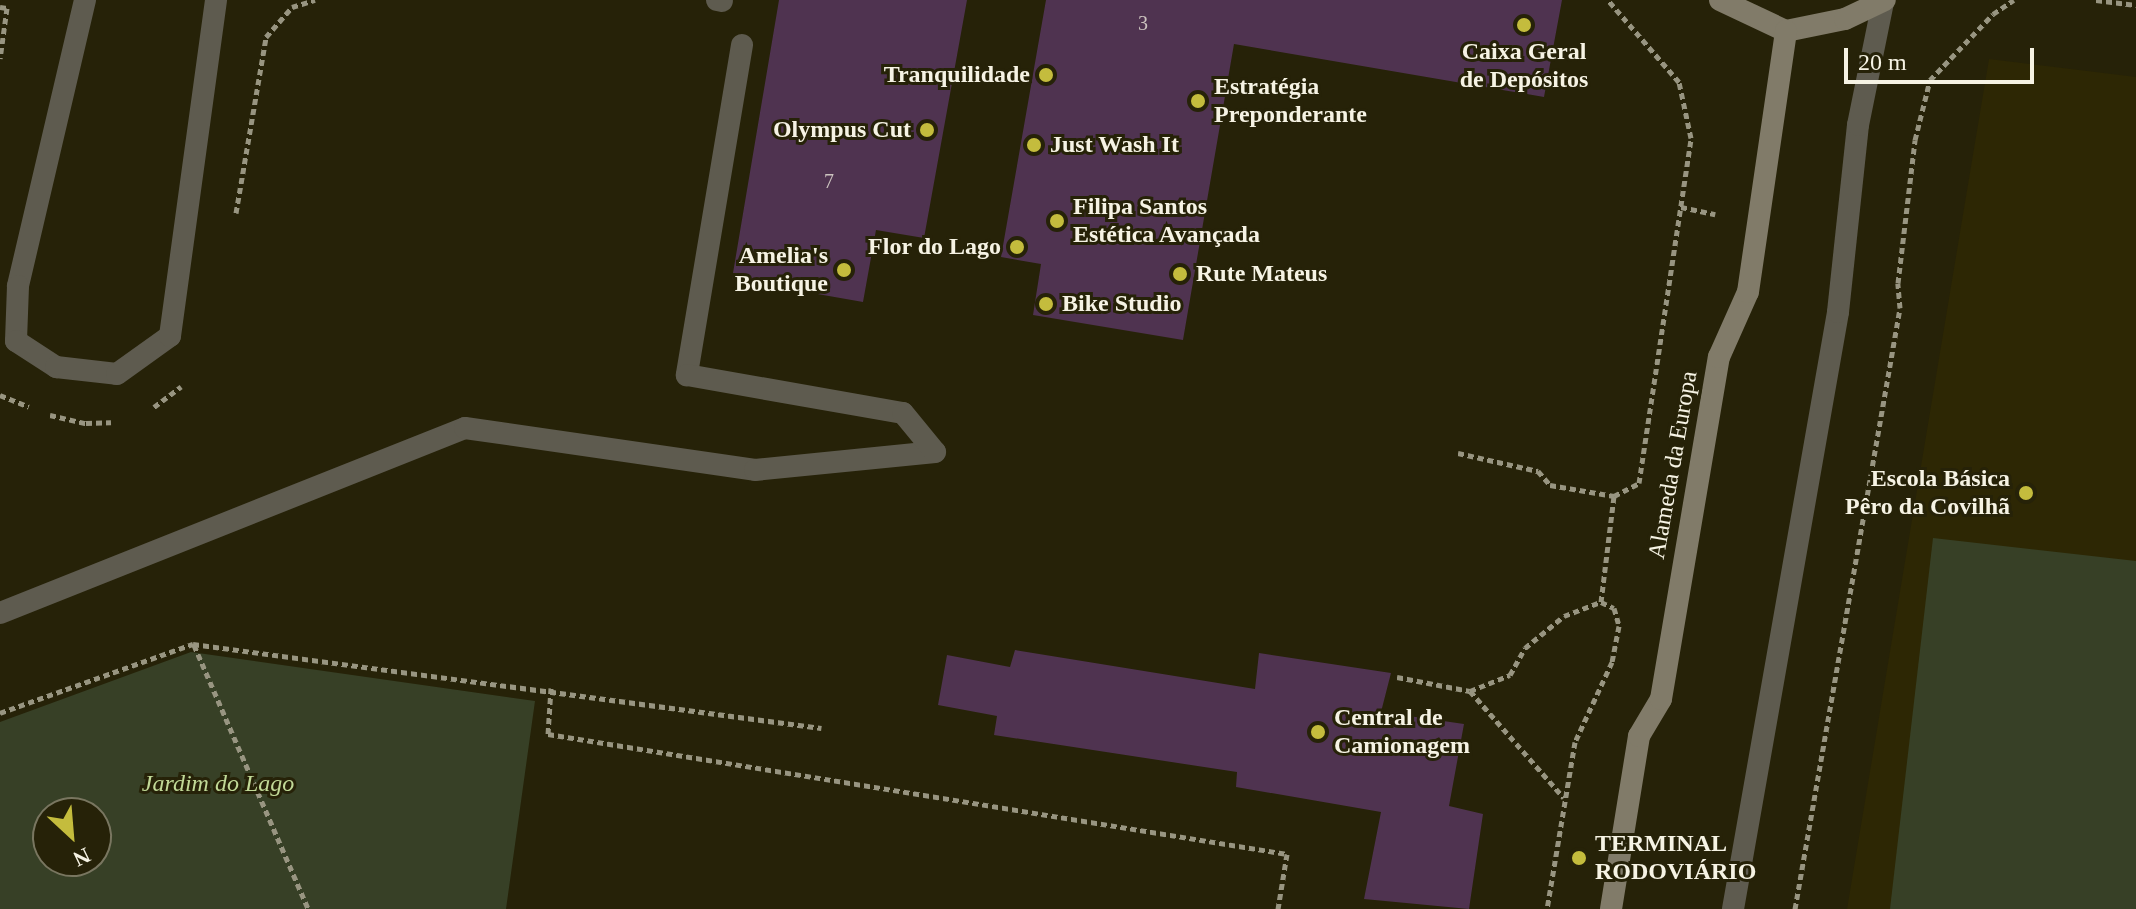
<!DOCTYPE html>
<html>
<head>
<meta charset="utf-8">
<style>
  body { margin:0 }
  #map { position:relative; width:2136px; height:909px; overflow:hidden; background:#262208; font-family:Georgia,serif }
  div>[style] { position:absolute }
  .built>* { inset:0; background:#2d2704 }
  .green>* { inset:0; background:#374026 }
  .building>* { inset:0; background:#4f3350 }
  .path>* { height:5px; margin-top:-2.5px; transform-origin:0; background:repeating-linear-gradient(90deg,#989581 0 6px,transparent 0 10px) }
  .service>* { height:22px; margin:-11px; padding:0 11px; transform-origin:11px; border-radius:11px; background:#5e5b4f }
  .minor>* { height:22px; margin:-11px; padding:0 11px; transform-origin:11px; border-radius:11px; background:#5e5b4f }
  .secondary>* { height:22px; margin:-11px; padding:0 11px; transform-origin:11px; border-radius:11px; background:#817b69 }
  .dots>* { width:22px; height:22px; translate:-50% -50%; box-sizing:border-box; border:4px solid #262208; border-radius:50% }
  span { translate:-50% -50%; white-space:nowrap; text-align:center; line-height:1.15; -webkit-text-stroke:6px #262208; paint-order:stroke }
  .number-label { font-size:20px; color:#ccc3bf }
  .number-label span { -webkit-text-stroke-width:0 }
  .poi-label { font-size:24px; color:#f6f3e4; font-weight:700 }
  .right { translate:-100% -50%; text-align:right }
  .left { translate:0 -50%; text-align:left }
  .street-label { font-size:24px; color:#f6f3e4 }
  .park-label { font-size:24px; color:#c1d997; font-style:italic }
  .north { position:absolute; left:32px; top:797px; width:80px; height:80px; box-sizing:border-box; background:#262208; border:2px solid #797660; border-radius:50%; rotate:154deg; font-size:22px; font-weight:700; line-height:32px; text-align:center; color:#f6f3e4 }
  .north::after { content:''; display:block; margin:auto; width:28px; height:36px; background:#c4bc3d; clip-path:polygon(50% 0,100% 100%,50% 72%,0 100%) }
  .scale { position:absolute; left:1844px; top:48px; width:190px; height:36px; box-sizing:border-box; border:4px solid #f6f3e4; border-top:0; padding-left:10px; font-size:24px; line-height:28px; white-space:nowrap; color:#f6f3e4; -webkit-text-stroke:6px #262208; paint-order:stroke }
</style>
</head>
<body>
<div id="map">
  <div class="built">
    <div style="clip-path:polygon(1989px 59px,2136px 77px,2136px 909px,1847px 909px)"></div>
  </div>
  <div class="green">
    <div style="clip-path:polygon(1933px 538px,2136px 561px,2136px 909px,1890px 909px)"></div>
    <div style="clip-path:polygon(evenodd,191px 652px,535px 701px,506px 909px,0 909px,0 722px,191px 652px,96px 813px,96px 861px,48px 861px,48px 813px,96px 813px)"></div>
  </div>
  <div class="building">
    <div style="clip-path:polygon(779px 0,967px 0,924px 238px,876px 230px,863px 302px,732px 279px)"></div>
    <div style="clip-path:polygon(1046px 0,1562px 0,1544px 97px,1234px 44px,1183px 340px,1033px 315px,1041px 264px,1001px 257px)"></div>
    <div style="clip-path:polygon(1015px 650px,1255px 689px,1259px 653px,1391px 673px,1381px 712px,1464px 724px,1449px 806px,1483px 814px,1469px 909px,1364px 899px,1381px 812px,1236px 787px,1237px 772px,994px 735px,997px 716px,938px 705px,947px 655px,1010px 667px)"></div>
  </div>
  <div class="path">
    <div style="left:2096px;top:0;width:40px;rotate:7.1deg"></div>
    <div style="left:0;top:7px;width:7px;rotate:8deg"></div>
    <div style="left:7px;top:8px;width:51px;rotate:97.8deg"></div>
    <div style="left:1681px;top:207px;width:35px;rotate:12deg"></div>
    <div style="left:236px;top:213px;width:179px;rotate:-80.3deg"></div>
    <div style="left:266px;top:37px;width:40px;rotate:-49deg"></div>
    <div style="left:292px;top:7px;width:24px;rotate:-17deg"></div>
    <div style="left:0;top:395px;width:31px;rotate:22deg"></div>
    <div style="left:154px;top:407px;width:34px;rotate:-37deg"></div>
    <div style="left:50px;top:415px;width:37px;rotate:13deg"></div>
    <div style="left:86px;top:423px;width:25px;rotate:-2deg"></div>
    <div style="left:1458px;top:453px;width:82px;rotate:12.7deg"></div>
    <div style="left:1538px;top:471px;width:18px;rotate:49deg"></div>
    <div style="left:1550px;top:485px;width:65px;rotate:9.8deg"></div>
    <div style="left:1614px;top:496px;width:28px;rotate:-27deg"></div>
    <div style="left:1639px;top:483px;width:349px;rotate:-81.4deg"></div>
    <div style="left:1691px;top:138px;width:57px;rotate:-102.1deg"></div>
    <div style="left:1679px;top:82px;width:108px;rotate:-130.9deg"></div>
    <div style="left:1601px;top:602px;width:107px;rotate:-83deg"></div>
    <div style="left:194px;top:645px;width:288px;rotate:66.6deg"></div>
    <div style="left:1397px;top:677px;width:74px;rotate:10.9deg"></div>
    <div style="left:1470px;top:691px;width:43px;rotate:-21.8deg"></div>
    <div style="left:1510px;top:675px;width:31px;rotate:-61deg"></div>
    <div style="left:1525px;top:648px;width:50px;rotate:-39.4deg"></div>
    <div style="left:1564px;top:616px;width:40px;rotate:-21deg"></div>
    <div style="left:1601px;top:602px;width:14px;rotate:25deg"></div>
    <div style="left:1614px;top:608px;width:19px;rotate:74deg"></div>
    <div style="left:1619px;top:626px;width:37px;rotate:101deg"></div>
    <div style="left:1612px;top:662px;width:88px;rotate:114.8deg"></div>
    <div style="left:1575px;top:742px;width:169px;rotate:99.5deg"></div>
    <div style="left:551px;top:688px;width:46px;rotate:93.7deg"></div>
    <div style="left:548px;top:734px;width:749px;rotate:9.22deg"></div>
    <div style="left:1287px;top:854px;width:56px;rotate:99.3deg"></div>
    <div style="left:1470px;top:691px;width:142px;rotate:48.7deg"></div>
    <div style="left:0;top:713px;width:205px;rotate:-19.7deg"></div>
    <div style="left:193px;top:644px;width:634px;rotate:7.62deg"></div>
    <div style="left:1795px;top:909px;width:610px;rotate:-80.09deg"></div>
    <div style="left:1900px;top:308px;width:25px;rotate:-95deg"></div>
    <div style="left:1898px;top:283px;width:144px;rotate:-83.2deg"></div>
    <div style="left:1915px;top:140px;width:62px;rotate:-76deg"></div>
    <div style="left:1930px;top:80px;width:91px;rotate:-46.3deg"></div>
    <div style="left:1993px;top:14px;width:25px;rotate:-34deg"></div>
  </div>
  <div class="service">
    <div style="left:85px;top:0;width:294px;rotate:103.2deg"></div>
    <div style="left:18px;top:286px;width:55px;rotate:92.1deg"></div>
    <div style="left:16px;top:341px;width:48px;rotate:33deg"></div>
    <div style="left:56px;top:367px;width:61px;rotate:6.5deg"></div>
    <div style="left:117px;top:374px;width:65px;rotate:-35.6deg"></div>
    <div style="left:170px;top:336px;width:339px;rotate:-82.2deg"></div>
    <div style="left:717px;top:0;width:5px;rotate:11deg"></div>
    <div style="left:0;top:613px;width:500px;rotate:-21.7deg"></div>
    <div style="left:465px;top:428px;width:293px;rotate:8.2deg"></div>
    <div style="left:755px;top:470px;width:181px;rotate:-5.7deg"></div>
  </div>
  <div class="minor">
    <div style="left:742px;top:45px;width:335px;rotate:99.5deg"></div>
    <div style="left:687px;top:375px;width:219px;rotate:10deg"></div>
    <div style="left:903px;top:413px;width:50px;rotate:50.6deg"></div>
    <div style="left:1733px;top:909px;width:606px;rotate:-80.02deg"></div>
    <div style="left:1838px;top:312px;width:188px;rotate:-83.9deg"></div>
    <div style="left:1858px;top:125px;width:126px;rotate:-78.5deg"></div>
  </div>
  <div class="secondary">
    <div style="left:1720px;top:0;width:73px;rotate:25.2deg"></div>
    <div style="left:1786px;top:31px;width:60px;rotate:-11.5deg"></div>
    <div style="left:1845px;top:19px;width:44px;rotate:-25.4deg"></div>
    <div style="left:1611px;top:909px;width:175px;rotate:-80.8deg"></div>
    <div style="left:1639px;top:736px;width:43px;rotate:-59.3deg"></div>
    <div style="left:1661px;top:699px;width:347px;rotate:-80.4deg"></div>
    <div style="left:1719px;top:357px;width:71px;rotate:-66deg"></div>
    <div style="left:1748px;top:292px;width:264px;rotate:-81.7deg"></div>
  </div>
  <div class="dots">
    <div style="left:1524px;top:25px;background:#c4bc3d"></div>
    <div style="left:1046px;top:75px;background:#c4bc3d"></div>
    <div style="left:1198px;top:101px;background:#c4bc3d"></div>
    <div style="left:927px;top:130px;background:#c4bc3d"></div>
    <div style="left:1034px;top:145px;background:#c4bc3d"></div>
    <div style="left:1057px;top:221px;background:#c4bc3d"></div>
    <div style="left:1017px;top:247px;background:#c4bc3d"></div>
    <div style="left:844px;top:270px;background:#c4bc3d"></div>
    <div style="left:1180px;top:274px;background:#c4bc3d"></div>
    <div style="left:1046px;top:304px;background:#c4bc3d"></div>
    <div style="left:2026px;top:493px;background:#c4bc3d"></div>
    <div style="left:1318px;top:732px;background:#c4bc3d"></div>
    <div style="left:1579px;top:858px;background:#c4bc3d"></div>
  </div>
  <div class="number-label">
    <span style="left:1143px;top:23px">3</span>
    <span style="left:829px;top:181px">7</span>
  </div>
  <div class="poi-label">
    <span style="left:1524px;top:66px">Caixa Geral<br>de Depósitos</span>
    <span class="right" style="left:1030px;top:75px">Tranquilidade</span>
    <span class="left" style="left:1214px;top:101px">Estratégia<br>Preponderante</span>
    <span class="right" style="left:911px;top:130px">Olympus Cut</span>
    <span class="left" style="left:1050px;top:145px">Just Wash It</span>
    <span class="left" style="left:1073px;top:221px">Filipa Santos<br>Estética Avançada</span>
    <span class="right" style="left:1001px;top:247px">Flor do Lago</span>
    <span class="right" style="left:828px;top:270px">Amelia's<br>Boutique</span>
    <span class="left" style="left:1196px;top:274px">Rute Mateus</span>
    <span class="left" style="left:1062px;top:304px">Bike Studio</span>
    <span class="right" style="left:2010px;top:493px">Escola Básica<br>Pêro da Covilhã</span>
    <span class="left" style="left:1334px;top:732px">Central de<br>Camionagem</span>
    <span class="left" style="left:1595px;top:858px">TERMINAL<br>RODOVIÁRIO</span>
  </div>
  <div class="street-label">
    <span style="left:1673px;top:465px;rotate:-80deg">Alameda da Europa</span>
  </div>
  <div class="park-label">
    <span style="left:218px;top:784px">Jardim do Lago</span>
  </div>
  <div class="north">N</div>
  <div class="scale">20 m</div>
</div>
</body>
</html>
